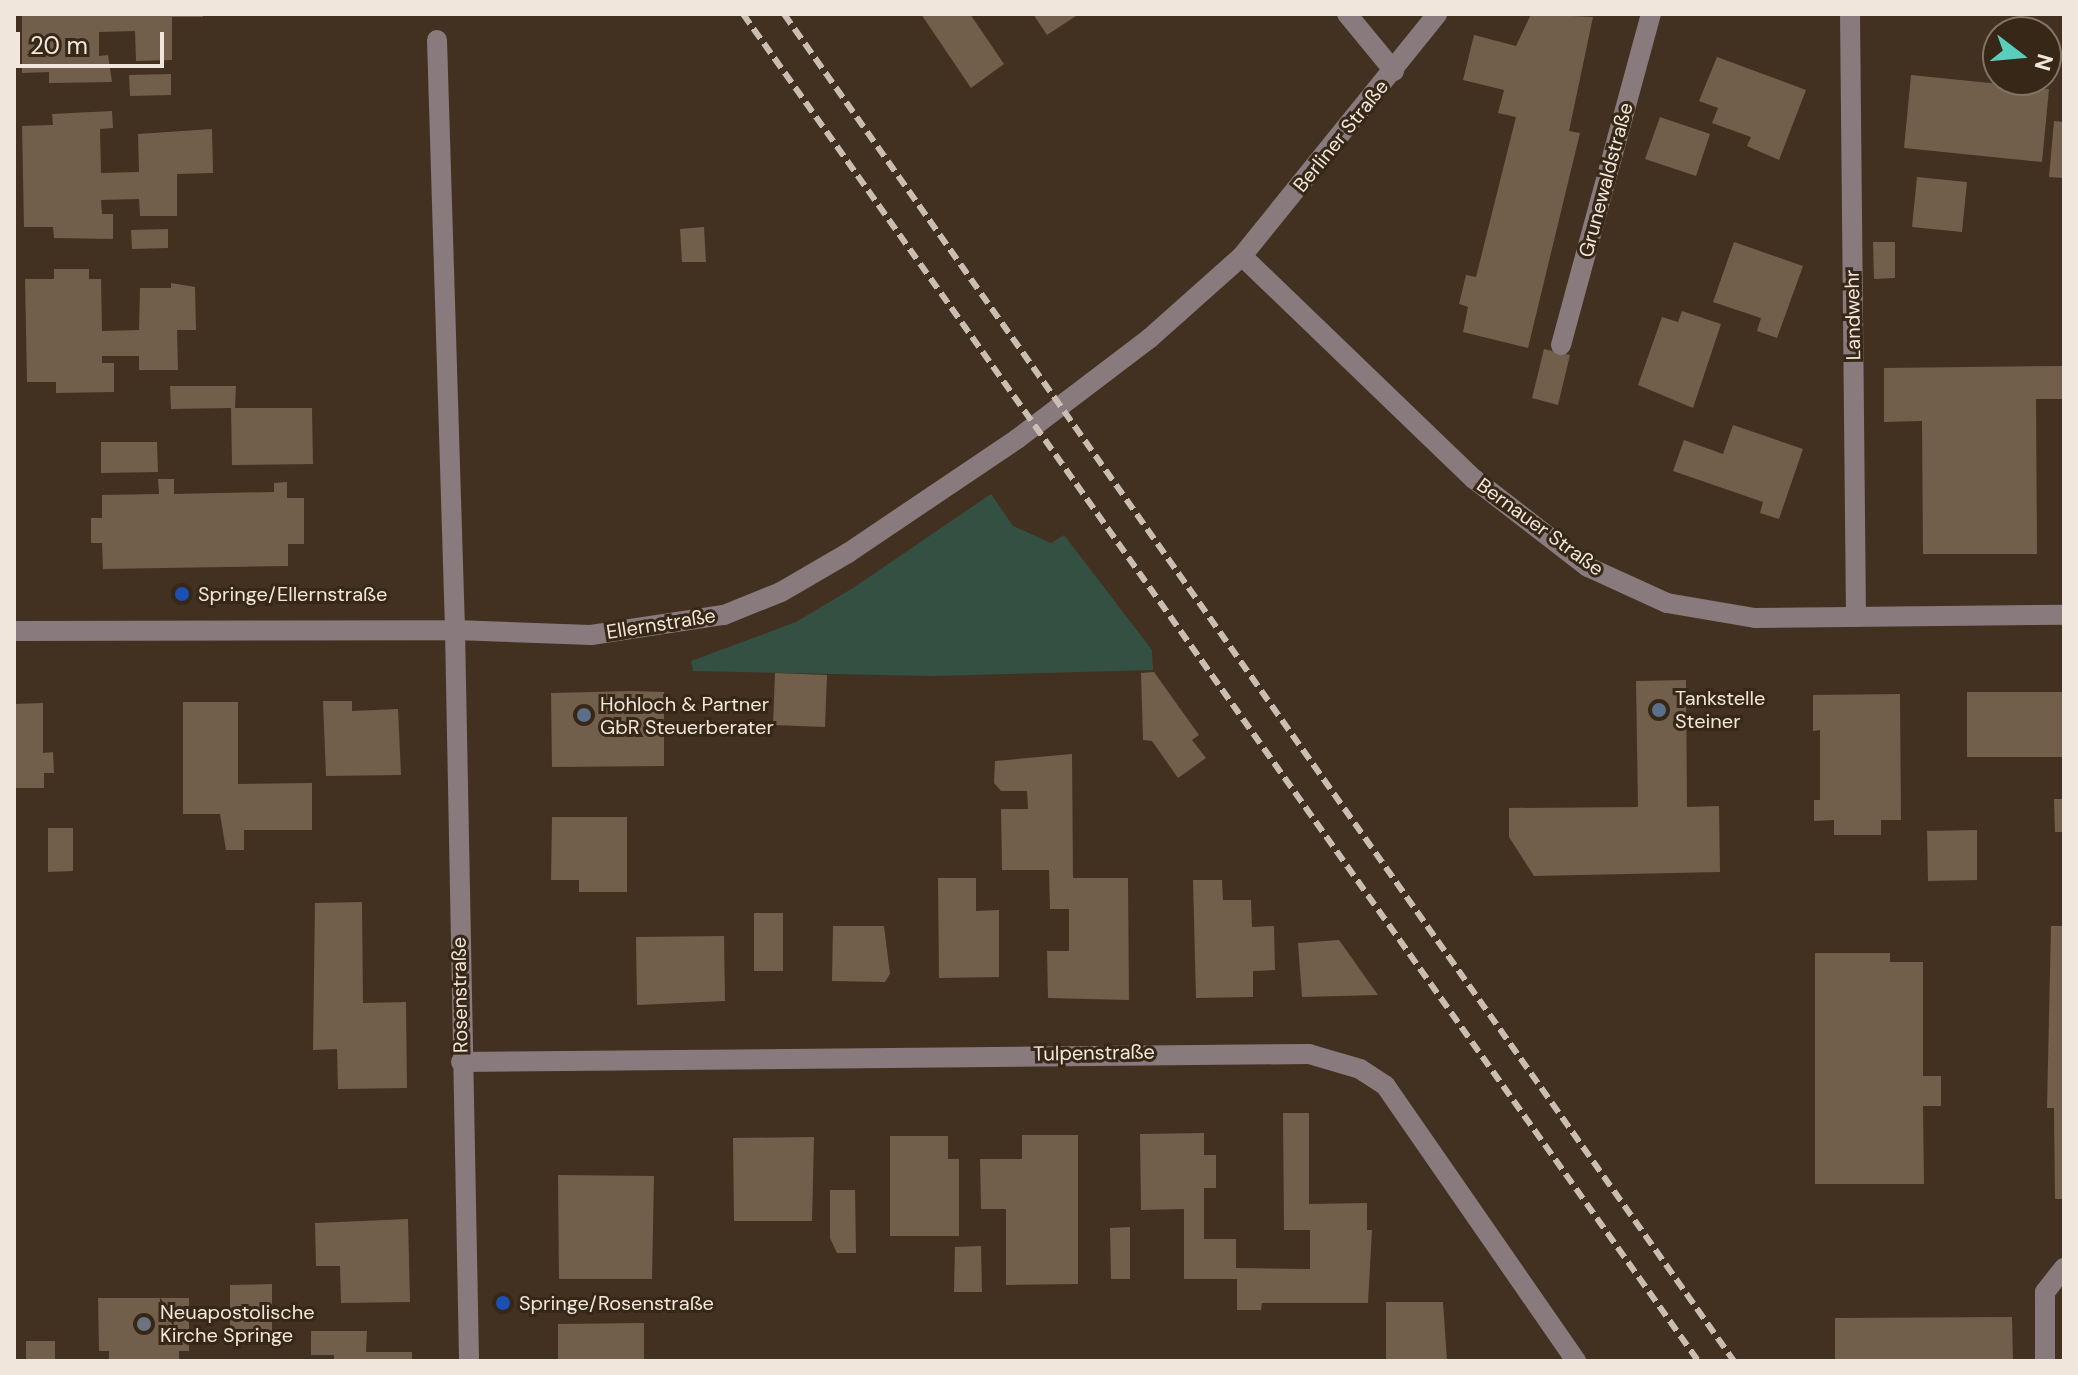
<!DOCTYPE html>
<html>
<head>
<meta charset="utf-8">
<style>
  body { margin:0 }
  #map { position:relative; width:2078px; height:1375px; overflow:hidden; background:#423120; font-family:"DM Sans",sans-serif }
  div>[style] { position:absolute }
  .green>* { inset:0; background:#335042 }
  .building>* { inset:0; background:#715f4c }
  .minor>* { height:20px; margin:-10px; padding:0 10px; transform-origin:10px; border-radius:10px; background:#887a7d }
  .rail>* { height:6px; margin-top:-3px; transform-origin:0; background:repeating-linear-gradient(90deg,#cabdb2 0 12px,transparent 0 18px) }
  .dots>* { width:22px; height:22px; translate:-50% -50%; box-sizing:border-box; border:4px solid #372716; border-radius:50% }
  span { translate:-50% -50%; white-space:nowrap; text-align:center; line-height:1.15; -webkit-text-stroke:6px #372716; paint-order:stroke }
  .street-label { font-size:20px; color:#f1e6dc }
  .poi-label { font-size:20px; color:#f1e6dc }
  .left { translate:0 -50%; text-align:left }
  .frame { position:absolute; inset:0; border:16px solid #f1e6dc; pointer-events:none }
  .north { position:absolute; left:1982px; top:16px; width:80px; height:80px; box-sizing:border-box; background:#372716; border:2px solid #817365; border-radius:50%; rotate:106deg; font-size:22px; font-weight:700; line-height:32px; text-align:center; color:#f1e6dc }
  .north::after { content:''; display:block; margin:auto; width:28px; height:36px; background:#5acebd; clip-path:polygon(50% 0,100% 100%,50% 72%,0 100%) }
  .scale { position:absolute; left:16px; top:32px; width:148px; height:36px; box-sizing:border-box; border:4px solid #f1e6dc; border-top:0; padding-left:10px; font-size:24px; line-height:28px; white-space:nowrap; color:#f1e6dc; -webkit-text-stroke:6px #372716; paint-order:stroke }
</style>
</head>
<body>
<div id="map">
  <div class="green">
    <div style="clip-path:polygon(991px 494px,1013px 526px,1051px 543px,1064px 535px,1152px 650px,1153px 670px,932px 676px,693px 671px,691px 661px,796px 622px,853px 588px)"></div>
  </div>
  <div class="building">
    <div style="clip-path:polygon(22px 14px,203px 14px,203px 17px,172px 17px,172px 60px,136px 61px,135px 31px,99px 32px,99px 56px,108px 55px,112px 82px,49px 83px,49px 72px,22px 73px)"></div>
    <div style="clip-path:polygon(921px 14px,970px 14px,1004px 64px,971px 88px)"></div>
    <div style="clip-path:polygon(1033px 14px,1079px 14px,1047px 35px)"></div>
    <div style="clip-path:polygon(1531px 14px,1593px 17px,1569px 131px,1580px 133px,1528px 348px,1463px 332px,1468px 307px,1459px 304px,1466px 275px,1476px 277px,1516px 117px,1498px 113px,1504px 90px,1463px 80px,1474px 35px,1516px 46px)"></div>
    <div style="clip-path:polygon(1717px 57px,1806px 90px,1779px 160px,1747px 146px,1751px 137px,1712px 123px,1718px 108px,1699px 101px)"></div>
    <div style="clip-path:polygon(171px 74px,171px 95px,130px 96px,129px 75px)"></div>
    <div style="clip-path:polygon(1911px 75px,2049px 89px,2042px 162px,1904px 148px)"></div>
    <div style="clip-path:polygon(112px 111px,113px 128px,100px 129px,101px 173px,139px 172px,138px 134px,212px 129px,213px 173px,177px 174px,177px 216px,140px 216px,139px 199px,101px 200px,102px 214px,113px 214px,113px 239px,54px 238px,53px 227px,24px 227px,22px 126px,53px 125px,52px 114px)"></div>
    <div style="clip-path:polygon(1660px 117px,1710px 134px,1696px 176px,1645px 159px)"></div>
    <div style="clip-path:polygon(2054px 121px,2064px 122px,2064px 178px,2049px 177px)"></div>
    <div style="clip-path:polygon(1917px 177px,1967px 182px,1962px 232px,1912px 227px)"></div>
    <div style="clip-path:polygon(704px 227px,706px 262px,682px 262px,680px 229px)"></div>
    <div style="clip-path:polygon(168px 229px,168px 248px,132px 249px,131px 230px)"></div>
    <div style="clip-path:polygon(1734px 242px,1803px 266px,1777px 338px,1757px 331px,1761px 318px,1713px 302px)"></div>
    <div style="clip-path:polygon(1873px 242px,1895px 242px,1895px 278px,1874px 279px)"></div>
    <div style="clip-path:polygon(54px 269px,89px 269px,89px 279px,101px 279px,102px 331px,139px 330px,140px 288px,171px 288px,171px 283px,195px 287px,196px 330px,177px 330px,178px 370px,139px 370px,139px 356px,102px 356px,102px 363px,114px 363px,114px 392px,56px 393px,56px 382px,27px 382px,25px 279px,54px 279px)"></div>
    <div style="clip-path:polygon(1682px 311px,1721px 324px,1693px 408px,1638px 385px,1662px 317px,1678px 322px)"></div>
    <div style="clip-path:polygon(1544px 349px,1570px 355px,1558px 405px,1532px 398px)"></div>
    <div style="clip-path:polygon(2064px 366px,2064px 399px,2036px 399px,2037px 554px,1923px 554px,1922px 421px,1884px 422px,1884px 368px)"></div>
    <div style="clip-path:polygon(170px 386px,236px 386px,235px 408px,312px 408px,313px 464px,232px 465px,231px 408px,171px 409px)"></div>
    <div style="clip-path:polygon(1733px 425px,1803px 449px,1779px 519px,1760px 513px,1763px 502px,1673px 471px,1684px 440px,1723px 454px)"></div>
    <div style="clip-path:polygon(101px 442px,157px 442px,158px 472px,101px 473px)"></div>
    <div style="clip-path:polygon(158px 479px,174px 479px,174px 494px,274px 492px,274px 483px,287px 482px,287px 498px,304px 498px,304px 544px,288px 544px,288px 566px,103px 569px,102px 543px,91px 543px,91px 518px,102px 518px,102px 495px,159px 494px)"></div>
    <div style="clip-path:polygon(1154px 672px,1199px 735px,1192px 740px,1206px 758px,1178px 778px,1152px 741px,1143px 740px,1141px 673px)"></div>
    <div style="clip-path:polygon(775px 673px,827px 675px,825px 727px,773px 725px)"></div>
    <div style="clip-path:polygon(1686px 680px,1687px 807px,1719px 806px,1720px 872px,1534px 876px,1509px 837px,1509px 808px,1638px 807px,1636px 681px)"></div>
    <div style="clip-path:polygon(632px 691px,664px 692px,664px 766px,552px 767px,551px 693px)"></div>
    <div style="clip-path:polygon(1967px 692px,2064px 692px,2064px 757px,1967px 757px)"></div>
    <div style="clip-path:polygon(1900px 694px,1901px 820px,1881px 820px,1881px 835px,1834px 835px,1834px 820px,1814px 821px,1814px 800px,1820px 800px,1820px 730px,1813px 731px,1813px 695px)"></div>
    <div style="clip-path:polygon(323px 701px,352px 701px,352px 711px,398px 709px,401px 775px,326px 776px)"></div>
    <div style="clip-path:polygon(183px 702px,238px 702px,238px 784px,312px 783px,312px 830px,244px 830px,244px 850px,226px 850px,220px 814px,183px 814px)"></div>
    <div style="clip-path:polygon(43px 703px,43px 753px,53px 752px,54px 773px,44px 773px,44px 788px,14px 788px,14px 704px)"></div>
    <div style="clip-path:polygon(1072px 754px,1073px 878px,1128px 878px,1129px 1000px,1048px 998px,1047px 951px,1069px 951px,1069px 909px,1050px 909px,1049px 870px,1002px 870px,1001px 809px,1028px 809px,1027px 791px,1001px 791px,994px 783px,995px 761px)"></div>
    <div style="clip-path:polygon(2054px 799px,2064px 799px,2064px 832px,2055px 832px)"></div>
    <div style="clip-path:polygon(552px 817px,627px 817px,627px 892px,579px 892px,579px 880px,551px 880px)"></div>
    <div style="clip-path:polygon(48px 828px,73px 828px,73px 871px,48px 872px)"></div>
    <div style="clip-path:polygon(1977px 830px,1977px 880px,1928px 881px,1927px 831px)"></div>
    <div style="clip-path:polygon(938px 878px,976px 878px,976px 911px,999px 910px,999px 977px,939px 978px)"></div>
    <div style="clip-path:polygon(1193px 880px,1222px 880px,1223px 900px,1251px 900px,1252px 927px,1274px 926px,1275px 970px,1253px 971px,1253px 997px,1196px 998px)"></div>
    <div style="clip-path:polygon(362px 902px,363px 1003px,406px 1002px,407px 1088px,338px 1089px,337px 1049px,313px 1050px,315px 903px)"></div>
    <div style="clip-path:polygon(754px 913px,783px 913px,783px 971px,754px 971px)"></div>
    <div style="clip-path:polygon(833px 926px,884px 926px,890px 974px,885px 982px,832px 981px)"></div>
    <div style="clip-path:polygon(2051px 926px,2064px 926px,2064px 1199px,2055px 1199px,2054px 1108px,2047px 1108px)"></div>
    <div style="clip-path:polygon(724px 936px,725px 1001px,637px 1005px,636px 937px)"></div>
    <div style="clip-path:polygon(1339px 940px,1378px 995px,1302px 997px,1298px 943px)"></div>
    <div style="clip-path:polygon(1815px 953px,1890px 953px,1890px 962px,1923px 962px,1923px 1076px,1941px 1076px,1941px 1106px,1923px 1106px,1924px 1184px,1815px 1184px)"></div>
    <div style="clip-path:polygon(1283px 1113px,1309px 1113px,1309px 1204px,1367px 1203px,1367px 1230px,1372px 1230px,1368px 1303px,1262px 1303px,1261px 1310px,1237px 1310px,1237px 1279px,1184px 1279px,1184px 1209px,1141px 1210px,1140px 1134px,1204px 1133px,1204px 1155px,1216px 1155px,1216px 1188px,1204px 1188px,1204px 1239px,1236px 1239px,1236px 1268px,1310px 1269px,1310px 1230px,1284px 1230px)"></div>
    <div style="clip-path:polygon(1022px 1135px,1078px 1135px,1078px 1284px,1006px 1285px,1006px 1209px,981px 1209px,980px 1159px,1022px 1159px)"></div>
    <div style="clip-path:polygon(890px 1136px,948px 1136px,948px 1159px,959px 1159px,959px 1236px,890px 1236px)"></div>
    <div style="clip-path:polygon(814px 1137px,812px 1221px,734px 1221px,733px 1138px)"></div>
    <div style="clip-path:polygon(558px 1175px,654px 1176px,652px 1279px,559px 1279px)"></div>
    <div style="clip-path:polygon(830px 1190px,855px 1190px,856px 1253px,837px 1253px,830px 1238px)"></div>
    <div style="clip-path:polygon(408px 1219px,410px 1302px,341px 1303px,340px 1266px,316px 1266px,315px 1223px)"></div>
    <div style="clip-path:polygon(1130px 1227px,1130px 1279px,1111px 1279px,1110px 1228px)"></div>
    <div style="clip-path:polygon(981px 1246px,982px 1292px,954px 1292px,955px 1247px)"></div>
    <div style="clip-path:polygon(272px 1284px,272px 1331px,230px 1332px,230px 1285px)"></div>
    <div style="clip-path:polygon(98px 1298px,189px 1298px,189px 1351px,179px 1351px,179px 1361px,109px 1361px,109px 1351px,99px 1351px)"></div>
    <div style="clip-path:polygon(1386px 1302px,1443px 1302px,1447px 1361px,1386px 1361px)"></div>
    <div style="clip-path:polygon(2012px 1317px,2013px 1361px,1835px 1359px,1835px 1318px)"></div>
    <div style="clip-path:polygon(644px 1323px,644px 1361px,558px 1361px,558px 1324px)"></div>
    <div style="clip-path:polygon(311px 1331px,367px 1331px,366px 1352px,412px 1352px,412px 1361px,334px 1361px,334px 1355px,311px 1355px)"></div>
    <div style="clip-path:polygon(26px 1341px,55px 1341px,55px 1361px,26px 1361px)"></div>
  </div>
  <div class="minor">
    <div style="left:1347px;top:14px;width:74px;rotate:50.5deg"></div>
    <div style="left:1850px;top:14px;width:603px;rotate:89.43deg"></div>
    <div style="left:437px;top:40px;width:590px;rotate:88.25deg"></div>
    <div style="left:455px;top:630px;width:731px;rotate:88.9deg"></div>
    <div style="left:1242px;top:256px;width:322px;rotate:43.9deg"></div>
    <div style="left:1474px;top:479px;width:144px;rotate:37.7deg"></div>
    <div style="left:1588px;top:567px;width:87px;rotate:24.5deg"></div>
    <div style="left:1667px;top:603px;width:89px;rotate:9.7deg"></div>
    <div style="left:1755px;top:618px;width:309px;rotate:-0.6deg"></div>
    <div style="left:1561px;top:345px;width:343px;rotate:-74.8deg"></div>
    <div style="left:14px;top:631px;width:441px;rotate:-0.1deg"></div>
    <div style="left:455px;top:630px;width:136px;rotate:2.1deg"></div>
    <div style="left:591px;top:635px;width:134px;rotate:-8.6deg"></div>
    <div style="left:724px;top:615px;width:61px;rotate:-22deg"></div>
    <div style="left:781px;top:592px;width:78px;rotate:-30.2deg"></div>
    <div style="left:848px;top:553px;width:204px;rotate:-34deg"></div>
    <div style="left:1017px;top:439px;width:167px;rotate:-37.2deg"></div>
    <div style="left:1150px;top:338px;width:123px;rotate:-41.7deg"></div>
    <div style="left:1242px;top:256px;width:311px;rotate:-51.1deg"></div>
    <div style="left:461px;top:1062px;width:848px;rotate:-0.54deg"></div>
    <div style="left:1309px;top:1054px;width:53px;rotate:16.4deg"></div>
    <div style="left:1360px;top:1069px;width:30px;rotate:33deg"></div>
    <div style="left:1385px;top:1085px;width:336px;rotate:55.3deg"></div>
    <div style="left:2045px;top:1361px;width:69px;rotate:-90deg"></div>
    <div style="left:2045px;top:1292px;width:31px;rotate:-52deg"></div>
  </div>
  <div class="rail">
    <div style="left:743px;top:14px;width:1651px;rotate:54.66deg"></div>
    <div style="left:784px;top:14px;width:1648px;rotate:54.81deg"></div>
  </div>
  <div class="dots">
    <div style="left:182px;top:594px;background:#1a4fb4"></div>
    <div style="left:1659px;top:710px;background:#5c6f8a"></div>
    <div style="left:584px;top:715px;background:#5c6f8a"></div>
    <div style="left:503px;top:1303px;background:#1a4fb4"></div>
    <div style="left:144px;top:1324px;background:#6b7280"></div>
  </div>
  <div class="street-label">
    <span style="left:1341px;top:136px;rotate:-51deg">Berliner Straße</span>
    <span style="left:1606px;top:180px;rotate:-75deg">Grunewaldstraße</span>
    <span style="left:1853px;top:315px;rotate:-91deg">Landwehr</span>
    <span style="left:1540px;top:527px;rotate:36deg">Bernauer Straße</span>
    <span style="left:661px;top:624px;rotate:-9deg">Ellernstraße</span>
    <span style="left:460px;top:995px;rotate:-91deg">Rosenstraße</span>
    <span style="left:1094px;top:1053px;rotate:-1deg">Tulpenstraße</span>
  </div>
  <div class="poi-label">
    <span class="left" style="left:198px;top:594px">Springe/Ellernstraße</span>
    <span class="left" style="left:1675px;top:710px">Tankstelle<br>Steiner</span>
    <span class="left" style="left:600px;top:716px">Hohloch &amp; Partner<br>GbR Steuerberater</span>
    <span class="left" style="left:519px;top:1303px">Springe/Rosenstraße</span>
    <span class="left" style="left:160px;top:1324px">Neuapostolische<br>Kirche Springe</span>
  </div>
  <div class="frame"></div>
  <div class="north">N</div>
  <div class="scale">20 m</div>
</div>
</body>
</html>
